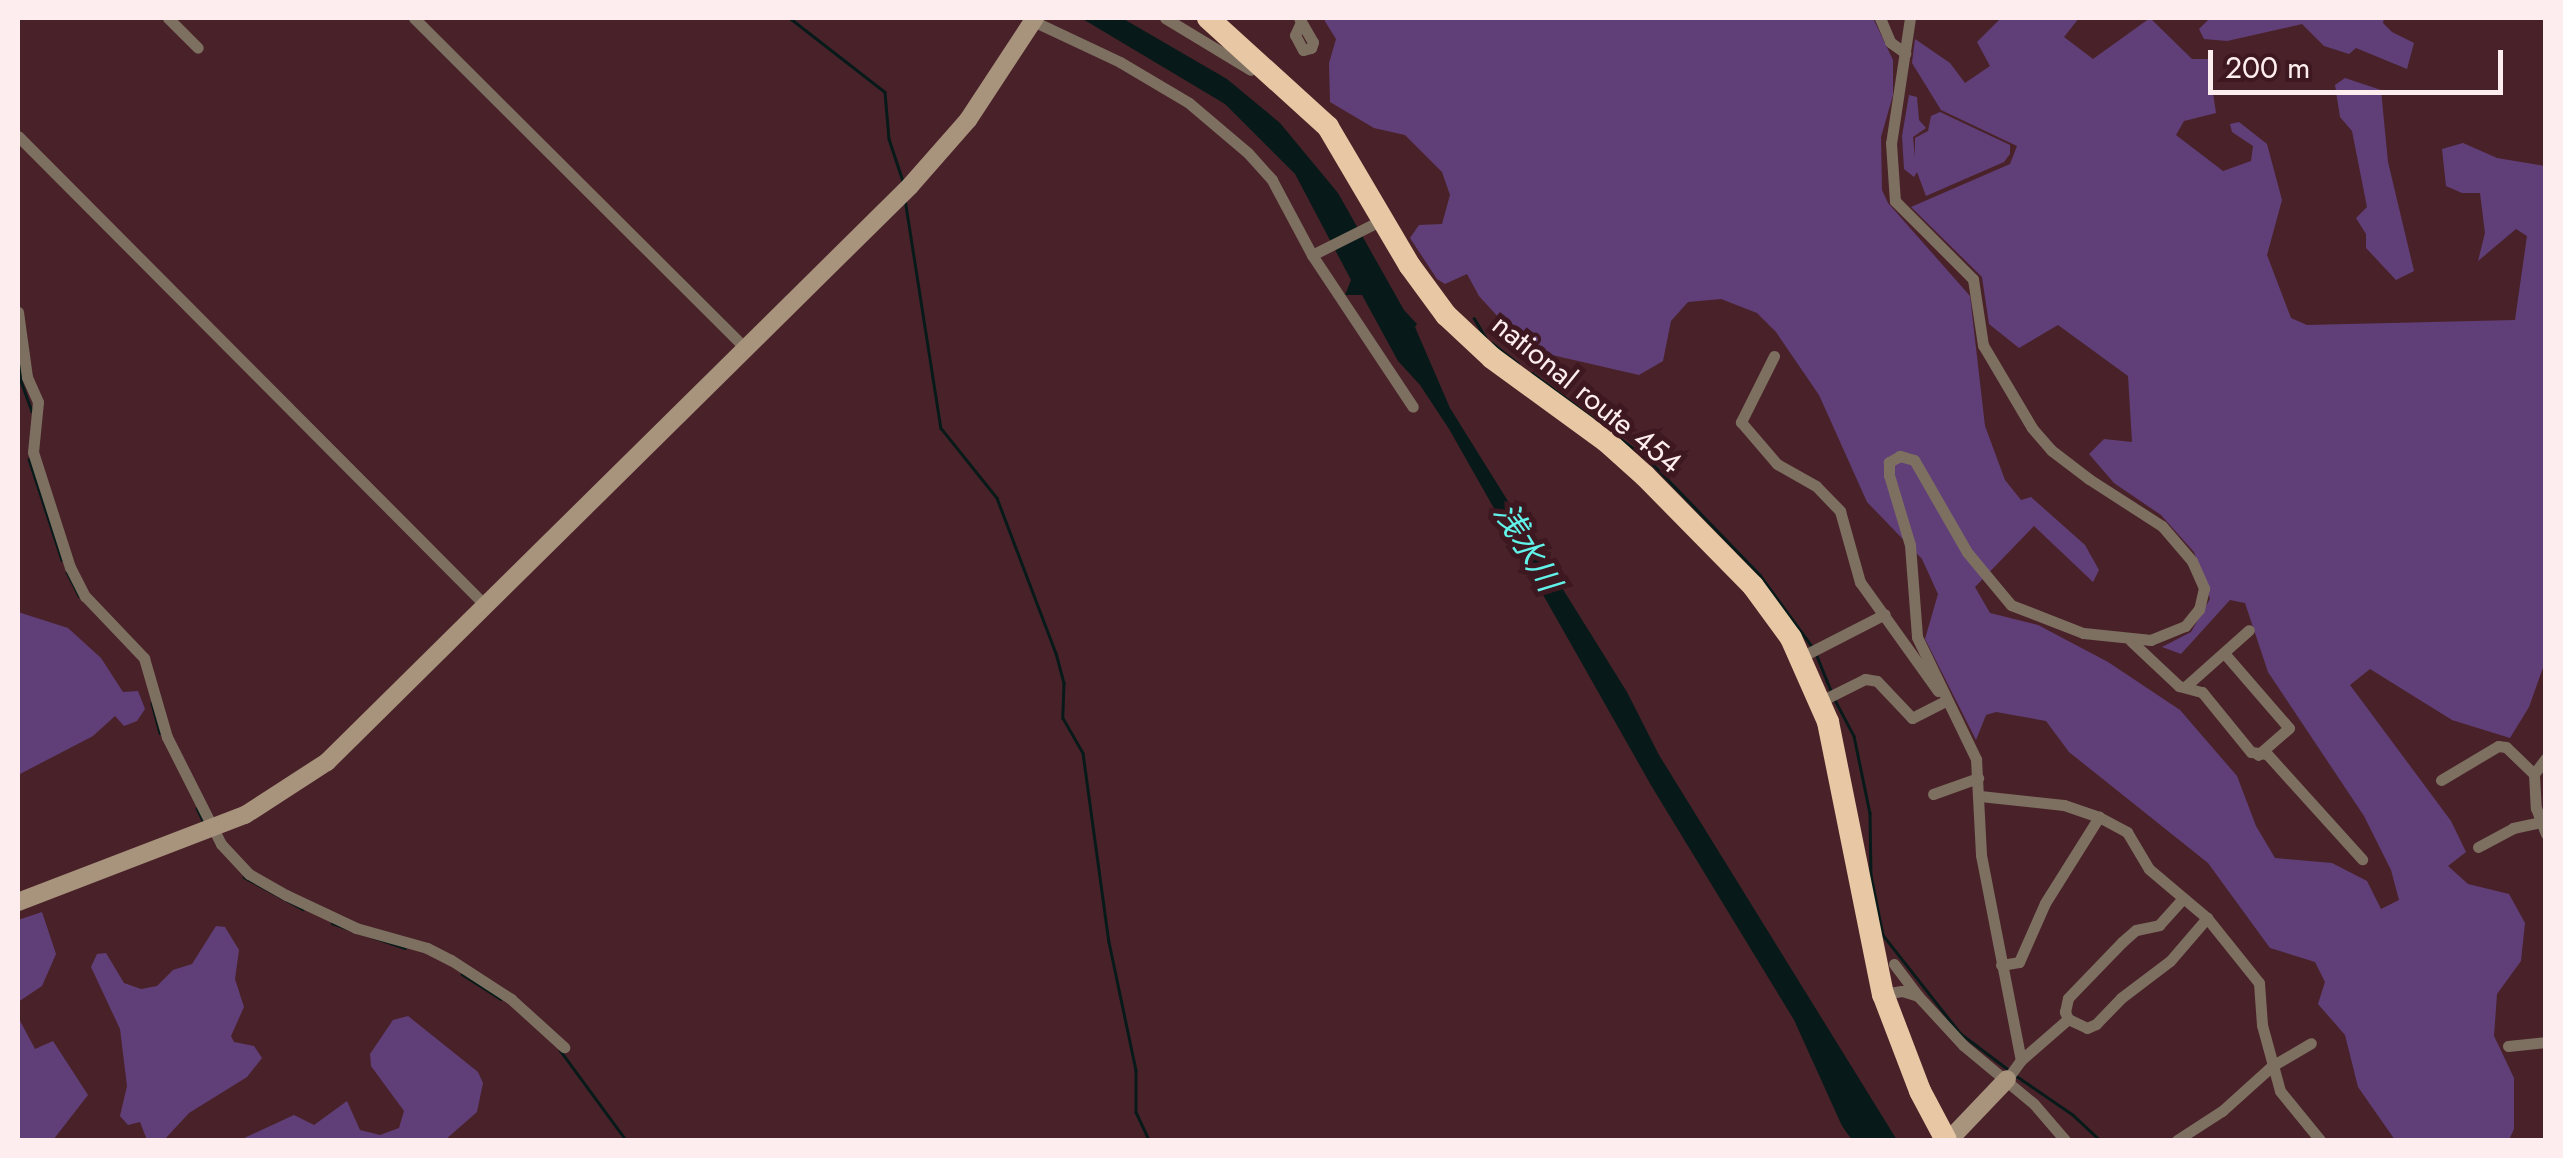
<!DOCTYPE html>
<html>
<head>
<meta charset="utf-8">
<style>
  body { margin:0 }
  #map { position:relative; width:2563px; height:1158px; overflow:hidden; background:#492229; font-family:Jost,"Noto Sans JP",sans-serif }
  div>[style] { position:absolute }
  .green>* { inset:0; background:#603f78 }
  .water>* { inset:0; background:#071a19 }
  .stream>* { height:2.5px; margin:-1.25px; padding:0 1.25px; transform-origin:1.25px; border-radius:1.25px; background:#071a19 }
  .street>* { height:11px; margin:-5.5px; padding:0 5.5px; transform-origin:5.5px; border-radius:5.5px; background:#7d7061 }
  .secondary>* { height:18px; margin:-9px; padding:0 9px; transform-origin:9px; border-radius:9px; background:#a8937d }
  .highway>* { height:22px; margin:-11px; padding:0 11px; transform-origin:11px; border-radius:11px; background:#e8c8a4 }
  span { translate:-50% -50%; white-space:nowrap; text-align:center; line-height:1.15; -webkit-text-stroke:10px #3e1820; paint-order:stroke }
  .street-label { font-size:30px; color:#fdedef }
  .water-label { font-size:32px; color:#61f3e9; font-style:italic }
  .frame { position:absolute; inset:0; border:20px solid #fdedef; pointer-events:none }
  .scale { position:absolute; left:2208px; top:50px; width:295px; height:45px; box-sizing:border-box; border:5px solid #fdedef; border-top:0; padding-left:12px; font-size:30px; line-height:35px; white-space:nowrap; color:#fdedef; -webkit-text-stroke:8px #3e1820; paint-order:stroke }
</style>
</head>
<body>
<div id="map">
  <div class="green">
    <div style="clip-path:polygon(1323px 18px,1873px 18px,1893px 60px,1893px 95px,1881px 137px,1882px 190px,1888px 203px,1970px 296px,1985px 426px,2005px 480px,2021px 500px,2031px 497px,2085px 545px,2099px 570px,2093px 582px,2034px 526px,1975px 587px,1990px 613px,2038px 625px,2108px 662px,2180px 710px,2237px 776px,2256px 826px,2275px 858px,2332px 863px,2367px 881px,2381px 909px,2399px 900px,2391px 870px,2364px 816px,2268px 672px,2245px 603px,2230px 600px,2181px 654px,2162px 647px,2191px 632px,2210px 599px,2194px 552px,2161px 515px,2114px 483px,2089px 454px,2104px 439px,2132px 442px,2128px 376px,2058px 325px,2019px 348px,1989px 324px,1982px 277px,1911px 207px,2010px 164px,2017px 146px,1941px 110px,1912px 63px,1915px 39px,1950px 63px,1965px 83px,1990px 66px,1977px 42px,2001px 18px,2079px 18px,2064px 37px,2093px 59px,2150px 18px,2192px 59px,2208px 59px,2216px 113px,2184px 121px,2176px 135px,2223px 171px,2251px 161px,2253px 146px,2232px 132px,2230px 124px,2239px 122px,2267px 144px,2282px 200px,2267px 255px,2291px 318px,2307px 325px,2515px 320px,2527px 236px,2516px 229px,2478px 261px,2485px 233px,2480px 193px,2462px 193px,2446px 186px,2442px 149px,2463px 143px,2497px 158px,2545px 166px,2546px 659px,2529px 707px,2510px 738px,2452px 720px,2370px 669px,2350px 685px,2451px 821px,2466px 852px,2448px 866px,2468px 884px,2509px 894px,2525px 923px,2521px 961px,2497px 994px,2494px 1036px,2514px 1078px,2514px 1129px,2509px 1140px,2395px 1140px,2358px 1087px,2345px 1035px,2318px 1004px,2325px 982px,2315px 962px,2270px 948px,2208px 863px,2069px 752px,2046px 721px,1996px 712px,1986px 715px,1976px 740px,1925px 639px,1938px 594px,1922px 559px,1867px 502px,1819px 395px,1776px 332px,1757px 313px,1721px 299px,1688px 302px,1671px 321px,1663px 361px,1639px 375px,1552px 355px,1520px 341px,1479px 296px,1467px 274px,1445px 284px,1437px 279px,1410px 238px,1419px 225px,1442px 224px,1450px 195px,1442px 172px,1405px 135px,1374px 128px,1330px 102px,1329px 63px,1336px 39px)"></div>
    <div style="clip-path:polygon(2210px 18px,2384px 18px,2383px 23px,2392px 32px,2414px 43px,2407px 69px,2356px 48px,2349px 54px,2324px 46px,2302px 24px,2227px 41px,2204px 39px,2199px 29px)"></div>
    <div style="clip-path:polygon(2345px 78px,2381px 90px,2388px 162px,2414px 271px,2396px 280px,2366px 248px,2366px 234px,2356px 218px,2367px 207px,2352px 131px,2340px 117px,2335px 85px)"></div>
    <div style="clip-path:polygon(1909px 95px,1917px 97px,1919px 120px,1926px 128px,1913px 137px,1915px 157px,1915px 138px,1928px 131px,1931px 116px,1940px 112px,2010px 145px,2010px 154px,2004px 162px,1926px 196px,1917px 172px,1914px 177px,1904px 169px,1902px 136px)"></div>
    <div style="clip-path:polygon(18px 612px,68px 628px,101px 658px,123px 692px,138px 691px,145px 709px,137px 721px,124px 726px,115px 716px,93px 736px,18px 775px)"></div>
    <div style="clip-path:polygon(42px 912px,56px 954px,42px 986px,18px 1002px,18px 920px)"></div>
    <div style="clip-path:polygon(216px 926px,225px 927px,239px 950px,235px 979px,244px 1007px,231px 1036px,234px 1042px,254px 1046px,262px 1058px,247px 1077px,189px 1113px,164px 1140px,147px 1140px,140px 1122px,128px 1125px,120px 1116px,127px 1086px,120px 1029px,91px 967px,97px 954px,106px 953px,124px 983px,141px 989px,157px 986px,173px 970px,192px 964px)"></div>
    <div style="clip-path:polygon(408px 1016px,478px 1072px,483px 1083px,477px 1112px,445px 1140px,240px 1140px,294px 1115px,314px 1125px,347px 1101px,360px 1130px,380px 1135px,399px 1128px,404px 1111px,371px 1066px,370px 1054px,393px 1020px)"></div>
    <div style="clip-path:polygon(18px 1017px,35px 1049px,53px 1041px,88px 1095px,53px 1140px,18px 1140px)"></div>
  </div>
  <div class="water">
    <div style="clip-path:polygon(1081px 18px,1122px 18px,1227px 79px,1280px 123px,1338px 193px,1404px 310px,1417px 324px,1415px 327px,1450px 408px,1627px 692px,1659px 755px,1897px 1140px,1852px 1140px,1842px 1126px,1794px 1020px,1652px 787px,1449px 429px,1420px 385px,1398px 361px,1362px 295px,1345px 295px,1351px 280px,1295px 174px,1225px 104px)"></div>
  </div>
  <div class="stream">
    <div style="left:790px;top:18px;width:120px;rotate:37.9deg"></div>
    <div style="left:885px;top:92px;width:47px;rotate:85.1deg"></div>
    <div style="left:889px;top:139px;width:44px;rotate:71.6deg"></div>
    <div style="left:905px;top:199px;width:232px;rotate:81.1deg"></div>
    <div style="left:941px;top:428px;width:90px;rotate:51.3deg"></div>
    <div style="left:997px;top:498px;width:166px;rotate:69.2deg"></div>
    <div style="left:1056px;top:653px;width:31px;rotate:75deg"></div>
    <div style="left:1064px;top:683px;width:35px;rotate:92deg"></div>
    <div style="left:1063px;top:718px;width:40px;rotate:60.3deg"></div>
    <div style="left:1083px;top:753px;width:191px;rotate:82.2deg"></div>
    <div style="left:1109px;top:942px;width:131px;rotate:78.1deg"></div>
    <div style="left:1136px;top:1070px;width:42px;rotate:90deg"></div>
    <div style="left:1136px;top:1112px;width:31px;rotate:65deg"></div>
    <div style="left:1474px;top:318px;width:23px;rotate:59deg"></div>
    <div style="left:1492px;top:343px;width:33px;rotate:38deg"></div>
    <div style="left:18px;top:350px;width:31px;rotate:84deg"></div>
    <div style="left:21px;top:381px;width:32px;rotate:70deg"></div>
    <div style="left:1532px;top:373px;width:144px;rotate:36.6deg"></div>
    <div style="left:1648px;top:459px;width:161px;rotate:46deg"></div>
    <div style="left:1760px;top:575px;width:87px;rotate:53.9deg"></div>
    <div style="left:29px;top:459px;width:106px;rotate:71.9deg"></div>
    <div style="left:67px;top:572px;width:27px;rotate:63deg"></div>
    <div style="left:1817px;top:656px;width:38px;rotate:68deg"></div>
    <div style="left:1834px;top:698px;width:43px;rotate:62.2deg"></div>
    <div style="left:1854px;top:736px;width:79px;rotate:78.3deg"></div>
    <div style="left:1870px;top:813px;width:62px;rotate:89.1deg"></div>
    <div style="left:1871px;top:875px;width:61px;rotate:78.7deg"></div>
    <div style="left:1883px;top:935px;width:125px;rotate:51.8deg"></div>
    <div style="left:1960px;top:1033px;width:61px;rotate:37.1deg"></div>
    <div style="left:152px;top:703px;width:31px;rotate:75deg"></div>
    <div style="left:197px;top:808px;width:17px;rotate:65deg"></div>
    <div style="left:244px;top:877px;width:67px;rotate:28.5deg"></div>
    <div style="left:332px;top:923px;width:77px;rotate:18.9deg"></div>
    <div style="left:462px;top:974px;width:46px;rotate:32.7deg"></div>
    <div style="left:560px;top:1050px;width:112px;rotate:53.7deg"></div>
    <div style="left:2015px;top:1075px;width:69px;rotate:34.4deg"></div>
    <div style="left:2072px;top:1114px;width:38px;rotate:43deg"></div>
  </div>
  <div class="street">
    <div style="left:168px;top:18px;width:42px;rotate:45deg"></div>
    <div style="left:414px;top:18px;width:467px;rotate:44.9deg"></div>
    <div style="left:1165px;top:18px;width:100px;rotate:31.2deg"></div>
    <div style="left:1299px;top:18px;width:28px;rotate:60deg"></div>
    <div style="left:1313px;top:42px;width:6px;rotate:108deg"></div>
    <div style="left:1311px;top:48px;width:8px;rotate:166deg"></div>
    <div style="left:1303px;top:50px;width:17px;rotate:-118deg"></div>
    <div style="left:1295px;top:35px;width:14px;rotate:-65deg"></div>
    <div style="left:1880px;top:18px;width:26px;rotate:67deg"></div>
    <div style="left:1890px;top:42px;width:19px;rotate:36deg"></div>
    <div style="left:1910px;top:18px;width:126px;rotate:98.6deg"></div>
    <div style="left:1891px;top:143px;width:58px;rotate:86.1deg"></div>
    <div style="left:1895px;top:201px;width:110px;rotate:45deg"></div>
    <div style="left:1973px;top:279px;width:67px;rotate:81.4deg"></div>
    <div style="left:1983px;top:345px;width:96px;rotate:59.4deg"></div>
    <div style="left:2032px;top:428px;width:29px;rotate:49deg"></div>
    <div style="left:2051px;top:450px;width:48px;rotate:37.3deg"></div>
    <div style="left:2089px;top:479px;width:87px;rotate:32.8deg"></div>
    <div style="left:2162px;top:526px;width:46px;rotate:49.4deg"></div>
    <div style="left:2192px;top:561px;width:30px;rotate:66deg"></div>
    <div style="left:2204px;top:588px;width:22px;rotate:103deg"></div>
    <div style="left:2199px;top:609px;width:22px;rotate:129deg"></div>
    <div style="left:2185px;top:626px;width:37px;rotate:158deg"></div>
    <div style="left:2151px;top:640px;width:68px;rotate:-174.1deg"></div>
    <div style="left:2083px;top:633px;width:77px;rotate:-158.7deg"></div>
    <div style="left:2011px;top:605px;width:69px;rotate:-129.7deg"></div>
    <div style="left:1967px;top:552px;width:106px;rotate:-119.9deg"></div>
    <div style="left:1914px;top:460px;width:15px;rotate:-164deg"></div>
    <div style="left:1900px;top:456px;width:13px;rotate:151deg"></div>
    <div style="left:1889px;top:462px;width:13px;rotate:90deg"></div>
    <div style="left:1889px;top:475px;width:73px;rotate:73.3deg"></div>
    <div style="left:1910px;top:545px;width:92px;rotate:85.6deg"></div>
    <div style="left:1917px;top:637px;width:136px;rotate:64.2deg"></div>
    <div style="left:1976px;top:759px;width:96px;rotate:87deg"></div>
    <div style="left:1981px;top:855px;width:209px;rotate:79deg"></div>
    <div style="left:2021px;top:1060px;width:24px;rotate:126deg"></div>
    <div style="left:1033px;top:21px;width:96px;rotate:25.2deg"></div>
    <div style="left:1120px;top:62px;width:80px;rotate:30.7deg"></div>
    <div style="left:1189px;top:103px;width:77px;rotate:40.3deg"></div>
    <div style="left:1248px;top:153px;width:36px;rotate:48deg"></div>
    <div style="left:1272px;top:180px;width:85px;rotate:61.9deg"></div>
    <div style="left:1312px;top:255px;width:182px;rotate:56.4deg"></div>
    <div style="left:18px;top:136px;width:663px;rotate:45.12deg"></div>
    <div style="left:1312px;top:255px;width:80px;rotate:-26.6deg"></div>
    <div style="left:18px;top:312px;width:66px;rotate:82.1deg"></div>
    <div style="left:27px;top:377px;width:27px;rotate:66deg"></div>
    <div style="left:38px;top:402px;width:50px;rotate:95.7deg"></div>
    <div style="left:33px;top:452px;width:121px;rotate:72.2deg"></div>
    <div style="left:70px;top:567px;width:33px;rotate:63deg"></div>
    <div style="left:85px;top:596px;width:86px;rotate:46.4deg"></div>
    <div style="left:144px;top:658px;width:82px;rotate:73.8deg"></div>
    <div style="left:167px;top:737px;width:120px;rotate:63.2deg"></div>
    <div style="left:221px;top:844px;width:41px;rotate:47deg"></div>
    <div style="left:249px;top:874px;width:43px;rotate:29.6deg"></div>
    <div style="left:286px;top:895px;width:77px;rotate:25.2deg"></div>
    <div style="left:356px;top:928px;width:74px;rotate:15.7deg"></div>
    <div style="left:427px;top:948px;width:27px;rotate:27deg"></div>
    <div style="left:451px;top:960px;width:72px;rotate:33deg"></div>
    <div style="left:511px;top:999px;width:72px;rotate:42.2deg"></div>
    <div style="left:1774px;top:356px;width:74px;rotate:116.6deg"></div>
    <div style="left:1741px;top:422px;width:55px;rotate:49.4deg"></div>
    <div style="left:1777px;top:464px;width:45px;rotate:29.4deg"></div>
    <div style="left:1816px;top:486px;width:35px;rotate:46deg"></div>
    <div style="left:1840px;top:511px;width:74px;rotate:74.3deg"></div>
    <div style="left:1860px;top:582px;width:134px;rotate:54.4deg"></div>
    <div style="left:2131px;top:641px;width:66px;rotate:43.2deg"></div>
    <div style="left:2179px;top:686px;width:24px;rotate:15deg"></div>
    <div style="left:2202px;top:692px;width:77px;rotate:50.8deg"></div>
    <div style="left:2251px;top:752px;width:16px;rotate:7deg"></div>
    <div style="left:2267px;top:754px;width:142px;rotate:47.9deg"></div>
    <div style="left:2224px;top:653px;width:99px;rotate:49.1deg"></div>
    <div style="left:2289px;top:728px;width:41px;rotate:138.9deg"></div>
    <div style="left:1801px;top:657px;width:94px;rotate:-27.1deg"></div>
    <div style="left:2186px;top:686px;width:84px;rotate:-41.6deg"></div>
    <div style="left:1821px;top:701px;width:49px;rotate:-26.6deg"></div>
    <div style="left:1865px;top:679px;width:12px;rotate:9deg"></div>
    <div style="left:1877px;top:681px;width:51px;rotate:46.6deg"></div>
    <div style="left:1912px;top:718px;width:38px;rotate:-27deg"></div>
    <div style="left:2546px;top:758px;width:20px;rotate:127deg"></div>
    <div style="left:2534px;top:774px;width:34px;rotate:87deg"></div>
    <div style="left:2536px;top:808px;width:28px;rotate:69deg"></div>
    <div style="left:2441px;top:780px;width:66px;rotate:-30.8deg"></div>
    <div style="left:2498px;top:746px;width:8px;rotate:7deg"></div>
    <div style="left:2506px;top:747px;width:39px;rotate:44deg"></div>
    <div style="left:1933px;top:794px;width:48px;rotate:-19.6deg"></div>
    <div style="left:1980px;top:796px;width:84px;rotate:6.1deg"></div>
    <div style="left:2064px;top:805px;width:37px;rotate:19deg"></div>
    <div style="left:2099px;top:817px;width:32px;rotate:28deg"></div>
    <div style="left:2127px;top:832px;width:43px;rotate:59.3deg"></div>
    <div style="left:2149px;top:869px;width:76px;rotate:40.2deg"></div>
    <div style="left:2207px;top:918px;width:83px;rotate:51.3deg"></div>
    <div style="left:2259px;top:983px;width:42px;rotate:85.9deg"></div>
    <div style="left:2262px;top:1025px;width:68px;rotate:74.7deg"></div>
    <div style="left:2280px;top:1091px;width:63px;rotate:50.8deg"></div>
    <div style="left:2478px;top:847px;width:40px;rotate:-28deg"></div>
    <div style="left:2513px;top:828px;width:29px;rotate:-12deg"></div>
    <div style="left:1894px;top:964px;width:40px;rotate:53deg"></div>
    <div style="left:2001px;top:965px;width:18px;rotate:-9deg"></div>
    <div style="left:2019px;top:962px;width:64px;rotate:-66.2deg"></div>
    <div style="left:2045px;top:903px;width:102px;rotate:-57.9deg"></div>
    <div style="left:1883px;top:994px;width:19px;rotate:-9deg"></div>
    <div style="left:1902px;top:991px;width:17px;rotate:17deg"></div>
    <div style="left:1918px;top:996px;width:67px;rotate:47.4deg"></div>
    <div style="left:1963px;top:1045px;width:92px;rotate:39.7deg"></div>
    <div style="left:2034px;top:1104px;width:48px;rotate:49.3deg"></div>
    <div style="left:2068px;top:1019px;width:8px;rotate:-113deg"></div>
    <div style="left:2065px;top:1012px;width:14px;rotate:-78deg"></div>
    <div style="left:2068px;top:998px;width:78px;rotate:-46deg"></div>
    <div style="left:2122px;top:942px;width:18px;rotate:-41deg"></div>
    <div style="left:2136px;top:930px;width:24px;rotate:-12deg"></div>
    <div style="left:2159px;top:925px;width:36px;rotate:-48deg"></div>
    <div style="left:2508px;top:1046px;width:38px;rotate:-6deg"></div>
    <div style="left:2021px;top:1060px;width:62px;rotate:-41.1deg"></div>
    <div style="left:2068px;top:1019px;width:21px;rotate:25deg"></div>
    <div style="left:2087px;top:1028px;width:10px;rotate:-24deg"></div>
    <div style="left:2096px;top:1024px;width:36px;rotate:-46deg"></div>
    <div style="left:2121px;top:998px;width:61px;rotate:-37.1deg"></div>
    <div style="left:2170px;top:961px;width:57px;rotate:-49.3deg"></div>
    <div style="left:2177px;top:1140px;width:54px;rotate:-32.8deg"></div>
    <div style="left:2222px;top:1111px;width:67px;rotate:-42deg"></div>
    <div style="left:2272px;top:1066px;width:45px;rotate:-30.5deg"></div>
  </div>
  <div class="secondary">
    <div style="left:18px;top:902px;width:243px;rotate:-21deg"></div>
    <div style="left:245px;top:815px;width:98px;rotate:-32.9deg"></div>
    <div style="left:327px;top:762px;width:820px;rotate:-44.65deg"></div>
    <div style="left:910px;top:186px;width:88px;rotate:-48.7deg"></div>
    <div style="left:968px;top:120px;width:122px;rotate:-56.7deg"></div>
    <div style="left:1949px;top:1140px;width:84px;rotate:-46.4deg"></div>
  </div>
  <div class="highway">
    <div style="left:1208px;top:18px;width:162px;rotate:42.2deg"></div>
    <div style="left:1328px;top:127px;width:161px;rotate:59.5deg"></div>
    <div style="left:1410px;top:266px;width:61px;rotate:53.7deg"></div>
    <div style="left:1446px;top:315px;width:63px;rotate:43.1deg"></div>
    <div style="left:1492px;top:358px;width:141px;rotate:36.1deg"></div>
    <div style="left:1606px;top:441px;width:52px;rotate:41.9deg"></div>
    <div style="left:1645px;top:476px;width:154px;rotate:45.5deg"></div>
    <div style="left:1753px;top:586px;width:64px;rotate:53.8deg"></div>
    <div style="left:1791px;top:638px;width:92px;rotate:66.2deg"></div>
    <div style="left:1828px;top:722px;width:278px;rotate:78.6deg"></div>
    <div style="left:1883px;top:994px;width:104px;rotate:69.1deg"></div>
    <div style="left:1920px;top:1091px;width:55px;rotate:62deg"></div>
  </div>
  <div class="street-label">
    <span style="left:1587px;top:394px;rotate:39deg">national route 454</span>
  </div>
  <div class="water-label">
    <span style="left:1527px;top:547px;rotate:59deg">浅水川</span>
  </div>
  <div class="frame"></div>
  <div class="scale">200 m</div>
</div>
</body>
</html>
